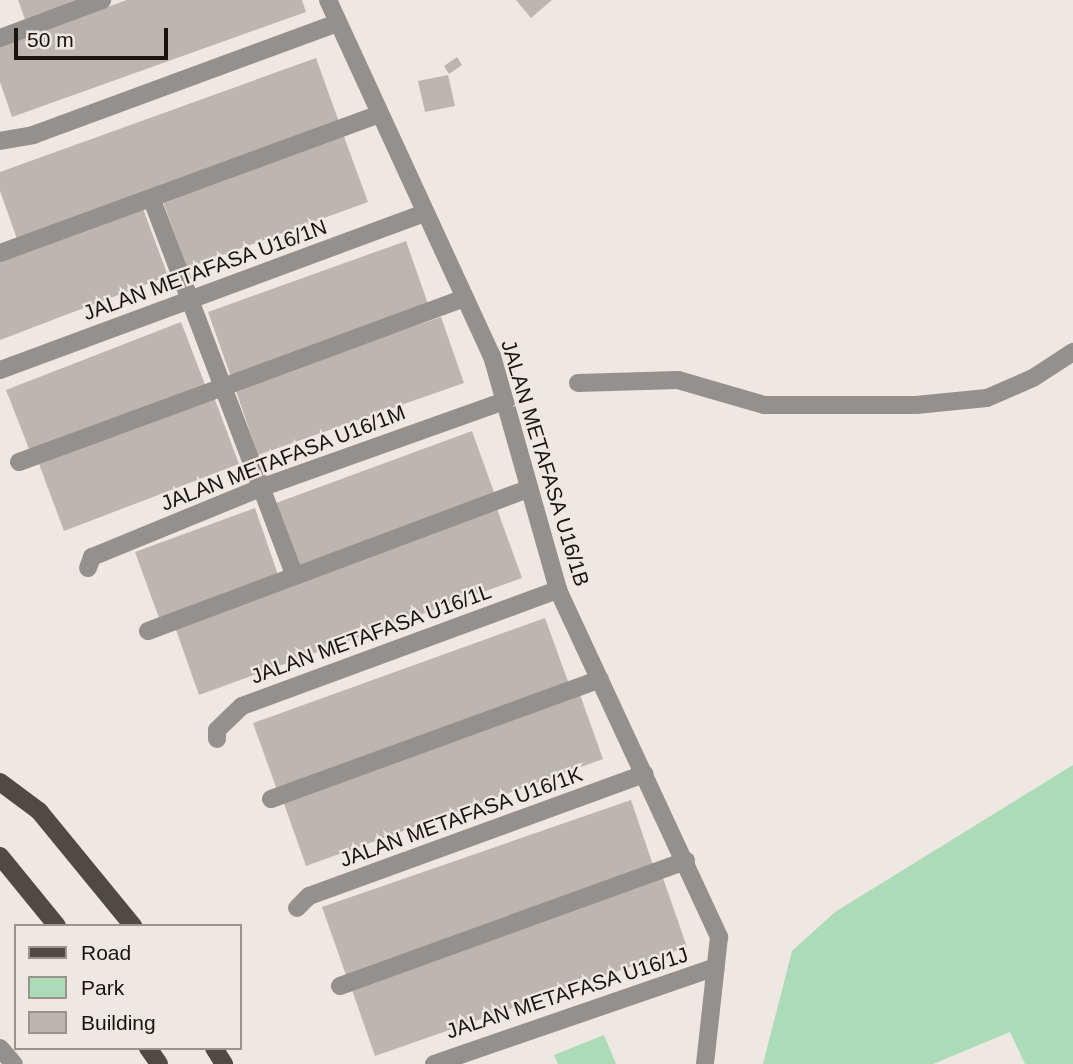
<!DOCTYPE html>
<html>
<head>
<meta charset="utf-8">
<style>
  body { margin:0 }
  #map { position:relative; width:1073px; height:1064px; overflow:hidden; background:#efe7e1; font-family:Helvetica,sans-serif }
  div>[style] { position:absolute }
  .green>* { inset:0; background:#abdbb7 }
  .building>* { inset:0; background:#bdb5b0 }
  .minor>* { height:18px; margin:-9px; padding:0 9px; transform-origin:9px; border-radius:9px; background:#94908e }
  .major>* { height:18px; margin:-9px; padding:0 9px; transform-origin:9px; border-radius:9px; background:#504946 }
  span { translate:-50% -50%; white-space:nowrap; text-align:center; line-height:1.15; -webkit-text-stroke:5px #efe7e1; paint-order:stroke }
  .street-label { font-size:21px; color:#171412 }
  .legend { position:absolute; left:14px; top:924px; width:228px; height:126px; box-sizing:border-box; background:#efe7e1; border:2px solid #99938e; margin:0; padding:9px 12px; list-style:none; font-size:21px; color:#171412 }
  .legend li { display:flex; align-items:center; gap:14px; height:35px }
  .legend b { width:35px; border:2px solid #99938e }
  .scale { position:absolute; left:14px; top:28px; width:154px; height:32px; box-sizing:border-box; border:4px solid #171412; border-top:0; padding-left:9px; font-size:21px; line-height:24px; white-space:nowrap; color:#171412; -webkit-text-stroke:5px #efe7e1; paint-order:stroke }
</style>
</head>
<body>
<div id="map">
  <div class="green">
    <div style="clip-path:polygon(1073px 765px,1073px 1064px,1025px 1064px,1010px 1032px,933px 1064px,763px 1064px,792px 951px,835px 912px)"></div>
    <div style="clip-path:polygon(604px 1035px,616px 1064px,558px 1064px,554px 1055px)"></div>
  </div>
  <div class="building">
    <div style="clip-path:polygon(18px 0,85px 0,26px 22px)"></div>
    <div style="clip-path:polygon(127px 0,302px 0,306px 12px,12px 117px,0 82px,0 45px)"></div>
    <div style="clip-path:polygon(516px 0,552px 0,531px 18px)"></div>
    <div style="clip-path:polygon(457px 57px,462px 65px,449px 74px,444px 66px)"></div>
    <div style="clip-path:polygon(316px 58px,339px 122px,17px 239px,0 191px,0 172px)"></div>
    <div style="clip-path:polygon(448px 75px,455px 106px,425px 112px,418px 81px)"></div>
    <div style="clip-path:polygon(343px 134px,368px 202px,187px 268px,162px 199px)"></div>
    <div style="clip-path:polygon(142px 206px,168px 276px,0 340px,0 260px)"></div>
    <div style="clip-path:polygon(406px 241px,429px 307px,231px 377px,208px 312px)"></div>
    <div style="clip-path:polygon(441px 317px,464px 383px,258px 455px,235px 388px)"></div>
    <div style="clip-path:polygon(181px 322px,206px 387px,31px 454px,6px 390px)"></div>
    <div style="clip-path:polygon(214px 397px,239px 464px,64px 531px,39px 464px)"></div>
    <div style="clip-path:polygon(472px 431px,495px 495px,299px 567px,276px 503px)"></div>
    <div style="clip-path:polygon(255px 508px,278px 575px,159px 618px,135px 552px)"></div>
    <div style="clip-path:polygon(497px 509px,522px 578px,199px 695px,175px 627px)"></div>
    <div style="clip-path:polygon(545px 618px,569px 684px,277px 790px,253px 723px)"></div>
    <div style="clip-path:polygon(579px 692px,603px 759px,306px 866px,282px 798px)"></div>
    <div style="clip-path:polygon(631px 800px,654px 868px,346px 975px,322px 907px)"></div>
    <div style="clip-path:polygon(663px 878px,687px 947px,375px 1056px,351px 987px)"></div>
  </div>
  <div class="minor">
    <div style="left:328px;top:0;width:392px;rotate:65.3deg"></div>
    <div style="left:492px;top:356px;width:243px;rotate:74.2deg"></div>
    <div style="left:558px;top:590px;width:383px;rotate:65.1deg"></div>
    <div style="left:719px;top:937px;width:128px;rotate:96.3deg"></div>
    <div style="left:0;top:38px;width:109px;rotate:-20.4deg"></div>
    <div style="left:0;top:141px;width:34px;rotate:-10deg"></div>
    <div style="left:33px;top:135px;width:325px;rotate:-20.2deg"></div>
    <div style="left:152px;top:200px;width:400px;rotate:69.2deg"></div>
    <div style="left:0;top:253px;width:404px;rotate:-20.1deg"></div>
    <div style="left:0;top:370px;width:453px;rotate:-20.3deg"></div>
    <div style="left:578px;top:383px;width:100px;rotate:-1.7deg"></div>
    <div style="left:678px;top:380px;width:90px;rotate:16.2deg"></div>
    <div style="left:764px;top:405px;width:152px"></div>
    <div style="left:916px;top:405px;width:71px;rotate:-5.6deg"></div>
    <div style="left:987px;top:398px;width:50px;rotate:-23.5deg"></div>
    <div style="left:1033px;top:378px;width:48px;rotate:-33deg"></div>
    <div style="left:19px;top:462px;width:473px;rotate:-20.2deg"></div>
    <div style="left:88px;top:568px;width:12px;rotate:-70deg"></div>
    <div style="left:92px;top:557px;width:185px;rotate:-22.3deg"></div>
    <div style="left:263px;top:487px;width:256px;rotate:-19.6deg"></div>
    <div style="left:148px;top:631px;width:406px;rotate:-20.5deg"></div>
    <div style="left:217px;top:739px;width:9px;rotate:-90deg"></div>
    <div style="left:217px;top:730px;width:35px;rotate:-44deg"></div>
    <div style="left:242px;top:706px;width:337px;rotate:-20.2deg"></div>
    <div style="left:271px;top:799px;width:350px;rotate:-20deg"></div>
    <div style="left:297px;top:908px;width:17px;rotate:-45deg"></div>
    <div style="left:309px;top:896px;width:357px;rotate:-20deg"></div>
    <div style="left:340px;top:986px;width:368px;rotate:-19.9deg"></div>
    <div style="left:0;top:1048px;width:21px;rotate:49deg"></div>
    <div style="left:434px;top:1064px;width:298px;rotate:-19deg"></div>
  </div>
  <div class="major">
    <div style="left:0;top:782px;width:49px;rotate:36.6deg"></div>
    <div style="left:39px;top:811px;width:149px;rotate:50.7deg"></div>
    <div style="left:0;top:856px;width:90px;rotate:50.8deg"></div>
    <div style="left:148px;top:1048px;width:19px;rotate:55deg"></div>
    <div style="left:214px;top:1048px;width:19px;rotate:58deg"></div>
  </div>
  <div class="street-label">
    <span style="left:205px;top:270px;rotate:-20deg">JALAN METAFASA U16/1N</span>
    <span style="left:283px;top:458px;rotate:-21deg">JALAN METAFASA U16/1M</span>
    <span style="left:545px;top:463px;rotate:73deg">JALAN METAFASA U16/1B</span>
    <span style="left:371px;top:634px;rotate:-20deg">JALAN METAFASA U16/1L</span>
    <span style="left:461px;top:817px;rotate:-20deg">JALAN METAFASA U16/1K</span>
    <span style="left:567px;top:993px;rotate:-18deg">JALAN METAFASA U16/1J</span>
  </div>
  <ul class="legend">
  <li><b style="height:9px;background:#504946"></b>Road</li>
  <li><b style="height:19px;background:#abdbb7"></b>Park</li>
  <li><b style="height:19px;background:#bdb5b0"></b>Building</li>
  </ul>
  <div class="scale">50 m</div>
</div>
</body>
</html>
